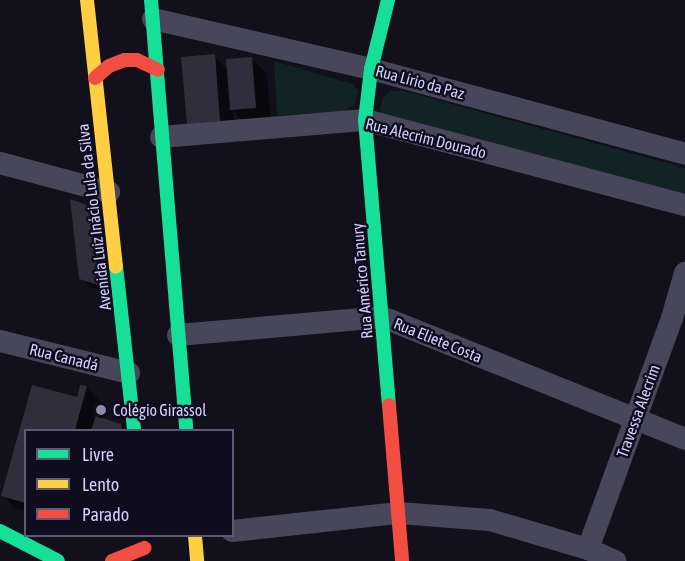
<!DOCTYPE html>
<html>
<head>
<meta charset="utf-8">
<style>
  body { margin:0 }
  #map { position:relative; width:685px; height:561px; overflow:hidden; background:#12101a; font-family:"Asap Condensed",sans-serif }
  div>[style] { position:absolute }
  .green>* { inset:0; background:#112323 }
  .shadow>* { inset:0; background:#0007 }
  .building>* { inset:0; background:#302e3c }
  .street>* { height:22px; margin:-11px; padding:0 11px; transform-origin:11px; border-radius:11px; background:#47465a }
  .fast>* { height:14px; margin:-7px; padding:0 7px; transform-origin:7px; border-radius:7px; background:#16e098 }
  .slow>* { height:14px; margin:-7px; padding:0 7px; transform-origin:7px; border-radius:7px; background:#ffcf43 }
  .jam>* { height:14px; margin:-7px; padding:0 7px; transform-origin:7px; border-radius:7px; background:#f24e42 }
  .dots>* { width:16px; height:16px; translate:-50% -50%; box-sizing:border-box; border:3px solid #0f0d1d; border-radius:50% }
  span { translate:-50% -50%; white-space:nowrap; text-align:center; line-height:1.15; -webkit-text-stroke:5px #0f0d1d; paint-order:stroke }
  .street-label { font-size:16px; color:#d1cefb }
  .poi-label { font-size:16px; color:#d1cefb }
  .left { translate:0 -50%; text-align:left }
  .legend { position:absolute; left:24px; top:429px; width:210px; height:108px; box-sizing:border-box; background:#0f0d1d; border:2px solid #5d5a76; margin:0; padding:8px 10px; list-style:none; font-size:18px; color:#d1cefb }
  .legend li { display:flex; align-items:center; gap:12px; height:30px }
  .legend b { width:30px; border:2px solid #5d5a76 }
</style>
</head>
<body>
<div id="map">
  <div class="green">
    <div style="clip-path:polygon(274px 61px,353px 84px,358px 91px,355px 104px,343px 112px,277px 115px)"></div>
    <div style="clip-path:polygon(390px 91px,405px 91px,685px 168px,685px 195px,385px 117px,380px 110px,383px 98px)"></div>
  </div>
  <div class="shadow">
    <div style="clip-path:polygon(214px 56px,228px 71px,252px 59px,267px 74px,271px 124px,247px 125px,233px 111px,235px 137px,204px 139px)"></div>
    <div style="clip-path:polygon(72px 201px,115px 295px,90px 287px,81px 278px)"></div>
    <div style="clip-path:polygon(81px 386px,87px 388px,99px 400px,94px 417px,121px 425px,126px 430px,26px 430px,26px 511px,15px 508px,3px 496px,33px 387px,78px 399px)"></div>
  </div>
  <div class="building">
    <div style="clip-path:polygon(215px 54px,220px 121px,187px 124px,181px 57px)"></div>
    <div style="clip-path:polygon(252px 57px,256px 108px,230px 110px,226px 59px)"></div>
    <div style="clip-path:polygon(70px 199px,101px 210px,107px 288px,79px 279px)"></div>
    <div style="clip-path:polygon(32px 385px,77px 397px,80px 385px,87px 386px,75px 430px,26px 430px,26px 503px,1px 496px)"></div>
    <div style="clip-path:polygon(96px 416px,121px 424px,122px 430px,91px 430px)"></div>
  </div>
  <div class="street">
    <div style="left:153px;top:19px;width:224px;rotate:12.9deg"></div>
    <div style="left:371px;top:69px;width:325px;rotate:15.1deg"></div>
    <div style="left:161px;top:137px;width:205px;rotate:-4.8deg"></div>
    <div style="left:365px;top:120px;width:331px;rotate:14.9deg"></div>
    <div style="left:0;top:163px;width:113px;rotate:14.9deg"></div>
    <div style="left:178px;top:335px;width:205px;rotate:-5deg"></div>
    <div style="left:382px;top:317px;width:327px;rotate:21.9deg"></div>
    <div style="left:0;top:341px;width:133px;rotate:13.9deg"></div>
    <div style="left:232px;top:531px;width:168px;rotate:-6.2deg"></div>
    <div style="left:399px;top:513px;width:91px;rotate:4.4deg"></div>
    <div style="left:490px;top:520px;width:102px;rotate:16.5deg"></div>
    <div style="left:588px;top:549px;width:30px;rotate:24deg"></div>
    <div style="left:588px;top:549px;width:246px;rotate:-70deg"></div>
    <div style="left:672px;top:318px;width:47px;rotate:-73.9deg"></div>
  </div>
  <div class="fast">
    <div style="left:151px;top:0;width:431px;rotate:85.3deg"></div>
    <div style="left:388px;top:0;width:71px;rotate:103.8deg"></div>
    <div style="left:371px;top:69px;width:51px;rotate:96.7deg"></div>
    <div style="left:365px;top:120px;width:286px;rotate:85.2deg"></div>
    <div style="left:116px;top:266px;width:165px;rotate:83.7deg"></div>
    <div style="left:0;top:531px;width:65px;rotate:27.3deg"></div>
  </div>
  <div class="slow">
    <div style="left:87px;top:0;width:268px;rotate:83.8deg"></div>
    <div style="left:195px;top:536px;width:25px;rotate:85deg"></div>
  </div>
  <div class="jam">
    <div style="left:95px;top:78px;width:18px;rotate:-41deg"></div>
    <div style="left:109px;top:66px;width:17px;rotate:-21deg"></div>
    <div style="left:125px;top:60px;width:12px"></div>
    <div style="left:137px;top:60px;width:23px;rotate:25deg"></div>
    <div style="left:389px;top:405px;width:157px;rotate:85.2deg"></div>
    <div style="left:112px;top:561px;width:35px;rotate:-22deg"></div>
  </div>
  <div class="dots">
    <div style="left:101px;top:410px;background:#8e8cac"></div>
  </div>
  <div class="street-label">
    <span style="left:420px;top:82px;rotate:15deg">Rua Lírio da Paz</span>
    <span style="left:426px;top:138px;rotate:14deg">Rua Alecrim Dourado</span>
    <span style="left:94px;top:217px;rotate:-97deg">Avenida Luiz Inácio Lula da Silva</span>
    <span style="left:362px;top:281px;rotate:-95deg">Rua Américo Tanury</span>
    <span style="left:438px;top:340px;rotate:22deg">Rua Eliete Costa</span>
    <span style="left:64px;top:357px;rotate:14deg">Rua Canadá</span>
    <span style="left:638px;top:411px;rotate:-70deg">Travessa Alecrim</span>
  </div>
  <div class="poi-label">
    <span class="left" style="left:113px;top:410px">Colégio Girassol</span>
  </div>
  <ul class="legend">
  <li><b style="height:8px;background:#16e098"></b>Livre</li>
  <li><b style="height:8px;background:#ffcf43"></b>Lento</li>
  <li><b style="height:8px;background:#f24e42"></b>Parado</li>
  </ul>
</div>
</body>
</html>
